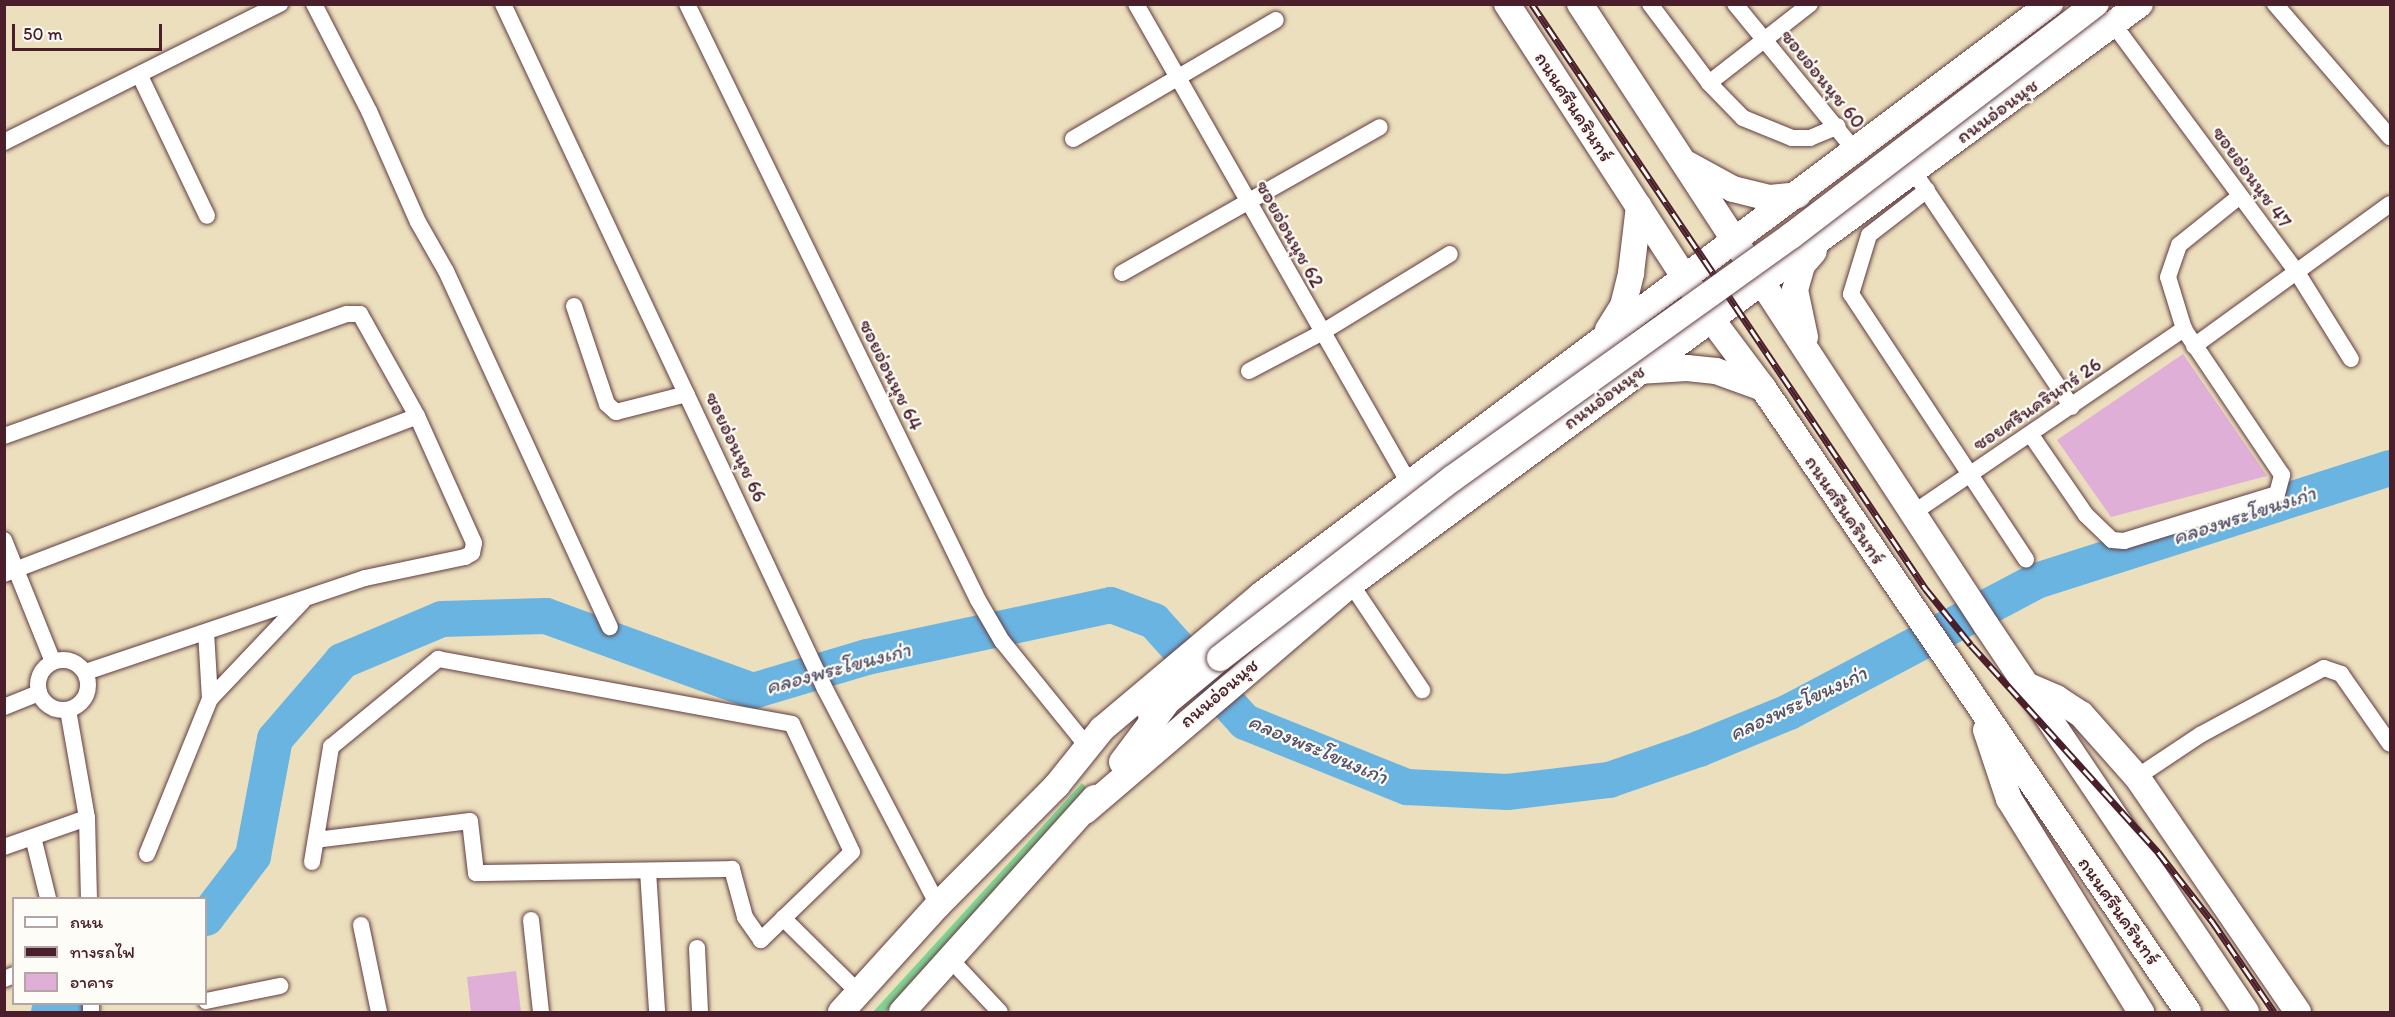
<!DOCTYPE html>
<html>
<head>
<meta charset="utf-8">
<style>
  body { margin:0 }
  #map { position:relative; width:2395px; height:1017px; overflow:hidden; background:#ecdfbd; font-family:Itim,"Playpen Sans Thai",sans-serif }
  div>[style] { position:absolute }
  .green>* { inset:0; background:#82d393 }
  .river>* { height:36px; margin:-18px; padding:0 18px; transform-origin:18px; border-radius:18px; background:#6ab4e2 }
  .building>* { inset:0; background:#e0afd8 }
  .roads { filter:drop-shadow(0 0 2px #623c41) drop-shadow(0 0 2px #623c41) }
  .street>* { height:16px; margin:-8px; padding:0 8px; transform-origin:8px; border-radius:8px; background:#fff }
  .street>.ring { margin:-8px; padding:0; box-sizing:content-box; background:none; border:16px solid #fff; border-radius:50% }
  .primary>* { height:26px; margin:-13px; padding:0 13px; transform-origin:13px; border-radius:13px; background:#fff }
  .rail>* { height:7px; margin-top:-3.5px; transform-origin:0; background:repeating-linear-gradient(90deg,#fdfcf7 0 14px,#4a1f2b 0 28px); box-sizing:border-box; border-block:2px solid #4a1f2b }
  .bridges { filter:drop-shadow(0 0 2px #623c41) drop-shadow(0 0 2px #623c41) }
  .primary-bridge>* { height:26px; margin:-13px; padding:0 13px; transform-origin:13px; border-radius:13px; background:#fff }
  span { translate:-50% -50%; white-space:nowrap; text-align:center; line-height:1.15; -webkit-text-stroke:4.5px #fdfcf7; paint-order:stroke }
  .street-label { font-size:20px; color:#4a1f2b }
  .water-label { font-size:21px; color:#55536b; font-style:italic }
  .frame { position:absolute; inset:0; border:6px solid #4a1f2b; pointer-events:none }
  .legend { position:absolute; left:12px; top:897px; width:195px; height:108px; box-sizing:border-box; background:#fdfcf7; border:2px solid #b5a4a5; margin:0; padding:8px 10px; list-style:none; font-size:18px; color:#4a1f2b }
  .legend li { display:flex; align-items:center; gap:12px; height:30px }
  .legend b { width:30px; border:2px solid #b5a4a5 }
  .scale { position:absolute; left:12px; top:24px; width:150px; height:27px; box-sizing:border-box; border:3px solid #4a1f2b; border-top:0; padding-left:8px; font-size:18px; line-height:21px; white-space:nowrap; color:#4a1f2b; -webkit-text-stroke:4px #fdfcf7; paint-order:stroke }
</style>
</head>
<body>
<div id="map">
  <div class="green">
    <div style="clip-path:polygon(1082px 783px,1086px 788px,898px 998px,885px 1012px,873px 1012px)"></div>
  </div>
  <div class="river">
    <div style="left:206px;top:918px;width:78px;rotate:-52.8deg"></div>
    <div style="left:253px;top:856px;width:119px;rotate:-79.4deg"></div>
    <div style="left:275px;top:739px;width:103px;rotate:-49.3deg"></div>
    <div style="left:342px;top:661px;width:108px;rotate:-22.8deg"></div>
    <div style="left:442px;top:619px;width:104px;rotate:-1.7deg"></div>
    <div style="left:546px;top:616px;width:220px;rotate:19.9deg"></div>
    <div style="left:753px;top:691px;width:119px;rotate:-16.6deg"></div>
    <div style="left:867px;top:657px;width:249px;rotate:-12deg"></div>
    <div style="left:1111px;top:605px;width:46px;rotate:20.4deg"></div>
    <div style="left:1154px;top:621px;width:136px;rotate:48deg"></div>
    <div style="left:1245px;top:722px;width:175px;rotate:21.9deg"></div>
    <div style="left:1407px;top:787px;width:100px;rotate:2.9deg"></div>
    <div style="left:1507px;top:792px;width:103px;rotate:-6.7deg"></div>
    <div style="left:1609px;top:780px;width:95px;rotate:-19deg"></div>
    <div style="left:1699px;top:749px;width:97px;rotate:-22.3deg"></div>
    <div style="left:1789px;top:712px;width:280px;rotate:-27.9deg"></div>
    <div style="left:2036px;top:581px;width:372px;rotate:-17.7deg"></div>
    <div style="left:49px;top:1012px;width:22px;rotate:-22deg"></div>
  </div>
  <div class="building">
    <div style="clip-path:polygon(2183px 354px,2267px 476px,2111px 517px,2057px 440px)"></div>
    <div style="clip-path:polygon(516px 971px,521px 1012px,471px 1012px,467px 977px)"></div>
  </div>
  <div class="roads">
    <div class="street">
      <div style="left:314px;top:4px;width:120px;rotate:62.8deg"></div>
      <div style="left:369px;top:111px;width:121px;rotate:66.2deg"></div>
      <div style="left:418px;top:222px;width:56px;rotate:60.3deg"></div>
      <div style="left:446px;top:271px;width:392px;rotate:65.3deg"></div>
      <div style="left:503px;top:4px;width:757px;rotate:64.82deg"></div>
      <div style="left:825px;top:689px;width:244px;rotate:62.4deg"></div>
      <div style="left:687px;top:4px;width:663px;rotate:63.98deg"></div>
      <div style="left:978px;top:600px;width:48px;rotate:59.7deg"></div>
      <div style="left:1002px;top:641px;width:135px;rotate:51deg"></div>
      <div style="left:1136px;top:4px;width:551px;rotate:60.32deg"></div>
      <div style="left:1650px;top:4px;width:99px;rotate:53.2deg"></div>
      <div style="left:1709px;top:83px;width:49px;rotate:45.8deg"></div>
      <div style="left:1743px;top:118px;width:53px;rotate:22.2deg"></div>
      <div style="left:1792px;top:138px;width:18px"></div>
      <div style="left:1810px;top:138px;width:30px;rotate:-23deg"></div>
      <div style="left:1735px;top:4px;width:191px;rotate:50.7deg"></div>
      <div style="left:2275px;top:4px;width:176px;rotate:49.2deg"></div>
      <div style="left:2114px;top:25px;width:310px;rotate:53.5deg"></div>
      <div style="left:2298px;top:274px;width:100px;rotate:58.1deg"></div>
      <div style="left:140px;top:76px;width:155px;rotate:64.4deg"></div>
      <div style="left:1709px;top:83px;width:128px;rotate:-38deg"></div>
      <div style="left:1073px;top:139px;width:235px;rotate:-30.4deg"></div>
      <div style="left:4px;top:142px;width:309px;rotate:-26.6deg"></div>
      <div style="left:1920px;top:181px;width:272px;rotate:56.1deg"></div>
      <div style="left:1927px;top:190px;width:73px;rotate:142.2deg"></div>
      <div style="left:1869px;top:235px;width:62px;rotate:107deg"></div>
      <div style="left:1851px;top:294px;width:318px;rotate:56.6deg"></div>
      <div style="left:1122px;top:273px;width:296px;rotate:-29.5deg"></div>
      <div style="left:574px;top:306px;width:103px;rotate:71.4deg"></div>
      <div style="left:607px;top:404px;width:12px;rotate:42deg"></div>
      <div style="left:616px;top:412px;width:73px;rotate:-14.2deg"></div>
      <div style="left:2194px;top:346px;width:242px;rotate:-35.9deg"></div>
      <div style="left:1249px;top:371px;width:81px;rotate:-27.8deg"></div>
      <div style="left:1321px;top:333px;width:151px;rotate:-31.5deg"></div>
      <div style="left:2031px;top:435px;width:97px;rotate:55.5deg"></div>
      <div style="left:2086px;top:515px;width:36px;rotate:44deg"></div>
      <div style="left:2112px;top:540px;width:12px;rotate:5deg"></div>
      <div style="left:2124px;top:541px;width:160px;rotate:-17.1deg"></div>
      <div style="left:2277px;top:494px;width:20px;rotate:-75deg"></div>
      <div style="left:2282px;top:475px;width:176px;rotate:-123.9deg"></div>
      <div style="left:2184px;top:329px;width:54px;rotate:-107.1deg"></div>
      <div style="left:2168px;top:277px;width:34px;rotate:-71deg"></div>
      <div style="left:2179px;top:245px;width:78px;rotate:-38.8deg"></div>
      <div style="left:4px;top:436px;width:364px;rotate:-19.6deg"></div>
      <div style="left:347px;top:314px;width:13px"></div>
      <div style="left:360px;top:314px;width:117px;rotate:60.8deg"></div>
      <div style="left:417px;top:416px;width:139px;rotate:65.8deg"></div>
      <div style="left:474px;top:543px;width:10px;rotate:101deg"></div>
      <div style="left:472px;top:553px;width:8px;rotate:150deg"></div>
      <div style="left:465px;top:557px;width:102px;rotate:168.1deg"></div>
      <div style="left:365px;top:578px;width:295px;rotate:161.4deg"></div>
      <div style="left:1913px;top:513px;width:328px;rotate:-34.2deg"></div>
      <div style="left:4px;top:540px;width:131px;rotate:68.1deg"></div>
      <div style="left:4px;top:574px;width:442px;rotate:-20.9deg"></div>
      <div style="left:1351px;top:584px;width:128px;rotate:56.2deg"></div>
      <div class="ring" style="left:38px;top:660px;width:34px;height:34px"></div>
      <div style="left:210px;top:699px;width:134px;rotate:-46.5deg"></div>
      <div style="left:4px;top:707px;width:38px;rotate:-22deg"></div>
      <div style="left:68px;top:710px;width:110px;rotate:80deg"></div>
      <div style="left:87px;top:818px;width:80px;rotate:88.6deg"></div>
      <div style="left:2137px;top:777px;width:76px;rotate:-33.7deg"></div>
      <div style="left:2200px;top:735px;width:141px;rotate:-28.4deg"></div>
      <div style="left:2324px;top:668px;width:18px;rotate:19deg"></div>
      <div style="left:2341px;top:674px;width:85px;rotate:55deg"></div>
      <div style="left:33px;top:837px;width:63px;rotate:76.2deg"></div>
      <div style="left:4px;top:847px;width:88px;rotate:-19.3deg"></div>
      <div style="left:147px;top:854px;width:167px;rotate:-67.9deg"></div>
      <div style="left:210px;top:699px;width:67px;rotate:-93.4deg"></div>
      <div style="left:312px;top:862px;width:117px;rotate:-80.6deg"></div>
      <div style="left:331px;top:747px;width:139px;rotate:-39.4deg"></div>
      <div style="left:438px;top:659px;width:360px;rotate:10.4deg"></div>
      <div style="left:792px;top:724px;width:141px;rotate:64.9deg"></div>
      <div style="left:852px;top:852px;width:127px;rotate:136deg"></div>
      <div style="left:761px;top:940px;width:28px;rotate:-125deg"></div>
      <div style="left:745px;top:917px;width:50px;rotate:-105.2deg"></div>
      <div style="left:732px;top:869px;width:256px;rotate:179.1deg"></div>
      <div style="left:476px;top:873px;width:52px;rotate:-96.6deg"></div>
      <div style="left:470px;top:821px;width:155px;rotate:173deg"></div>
      <div style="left:648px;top:871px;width:141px;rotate:86.3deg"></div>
      <div style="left:783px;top:918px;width:107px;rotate:44.6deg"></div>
      <div style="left:531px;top:920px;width:93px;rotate:83.8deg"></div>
      <div style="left:361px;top:925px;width:89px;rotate:78.3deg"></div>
      <div style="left:697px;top:948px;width:64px;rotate:87.3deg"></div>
      <div style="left:951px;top:960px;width:71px;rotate:46.7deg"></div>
      <div style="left:4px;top:979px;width:11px;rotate:-22deg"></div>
      <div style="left:206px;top:1001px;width:76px;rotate:-11.5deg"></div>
      <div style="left:91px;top:1004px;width:8px;rotate:90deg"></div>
    </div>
    <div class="primary">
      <div style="left:1507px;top:4px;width:377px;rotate:57deg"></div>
      <div style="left:1712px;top:320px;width:85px;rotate:53.1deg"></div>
      <div style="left:1763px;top:388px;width:755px;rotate:55.74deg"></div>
      <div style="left:1580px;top:4px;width:742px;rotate:56.82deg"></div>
      <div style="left:1986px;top:625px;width:466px;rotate:56.1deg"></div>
      <div style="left:1687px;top:164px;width:52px;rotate:28.5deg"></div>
      <div style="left:1733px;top:189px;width:38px;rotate:14deg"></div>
      <div style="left:1770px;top:198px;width:28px;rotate:-6deg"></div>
      <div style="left:1608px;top:330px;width:28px;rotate:-58deg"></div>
      <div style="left:1623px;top:306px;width:34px;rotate:-76deg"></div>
      <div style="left:1631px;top:273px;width:67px;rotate:-83.2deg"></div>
      <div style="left:1805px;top:337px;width:48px;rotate:-102deg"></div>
      <div style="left:1795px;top:290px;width:26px;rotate:-74deg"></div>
      <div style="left:1802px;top:265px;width:18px;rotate:-49deg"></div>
      <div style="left:1638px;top:371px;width:49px;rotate:-3.5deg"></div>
      <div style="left:1687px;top:368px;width:29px;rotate:6deg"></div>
      <div style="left:1716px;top:371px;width:50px;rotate:19.9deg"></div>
      <div style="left:2026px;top:685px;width:33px;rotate:23deg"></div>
      <div style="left:2056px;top:698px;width:30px;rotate:33deg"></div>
      <div style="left:2081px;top:714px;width:84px;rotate:48.4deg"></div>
      <div style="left:2137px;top:777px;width:285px;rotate:55.6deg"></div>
      <div style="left:1151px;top:715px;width:89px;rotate:-39.6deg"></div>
      <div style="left:1986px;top:730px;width:73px;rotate:71.6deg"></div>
      <div style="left:2009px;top:799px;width:251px;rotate:58.2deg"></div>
      <div style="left:1122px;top:762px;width:71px;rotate:-53deg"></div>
      <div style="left:1085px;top:811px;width:350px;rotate:-40.5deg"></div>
      <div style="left:1351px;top:584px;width:979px;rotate:-36.32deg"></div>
      <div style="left:841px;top:1012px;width:144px;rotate:-47.8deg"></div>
      <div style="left:938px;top:905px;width:169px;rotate:-45.2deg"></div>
      <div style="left:1057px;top:785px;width:72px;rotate:-51.2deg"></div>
      <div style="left:1102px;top:729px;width:208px;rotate:-40.1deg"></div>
      <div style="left:1261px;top:595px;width:986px;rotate:-36.84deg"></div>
      <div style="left:902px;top:1012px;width:288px;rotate:-48deg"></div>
    </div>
  </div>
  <div class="rail">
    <div style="left:1532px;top:4px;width:704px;rotate:56.06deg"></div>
    <div style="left:1925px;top:588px;width:73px;rotate:51.1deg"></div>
    <div style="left:1971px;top:645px;width:279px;rotate:47.9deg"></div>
    <div style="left:2158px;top:852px;width:88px;rotate:52deg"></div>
    <div style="left:2212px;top:921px;width:110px;rotate:55.7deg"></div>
  </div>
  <div class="bridges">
    <div class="primary-bridge">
      <div style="left:1220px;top:658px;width:294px;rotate:-37.7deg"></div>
      <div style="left:1453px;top:478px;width:416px;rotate:-35.6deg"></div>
      <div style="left:1791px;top:236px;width:383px;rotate:-37.3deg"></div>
    </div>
  </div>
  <div class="street-label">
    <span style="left:1823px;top:79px;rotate:51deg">ซอยอ่อนนุช 60</span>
    <span style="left:1574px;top:107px;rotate:57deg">ถนนศรีนครินทร์</span>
    <span style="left:1997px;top:111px;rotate:-36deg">ถนนอ่อนนุช</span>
    <span style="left:2252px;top:177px;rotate:54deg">ซอยอ่อนนุช 47</span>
    <span style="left:1290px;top:234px;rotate:61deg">ซอยอ่อนนุช 62</span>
    <span style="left:891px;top:375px;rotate:64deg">ซอยอ่อนนุช 64</span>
    <span style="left:1604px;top:397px;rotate:-36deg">ถนนอ่อนนุช</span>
    <span style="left:2037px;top:404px;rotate:-34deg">ซอยศรีนครินทร์ 26</span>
    <span style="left:736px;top:447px;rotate:65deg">ซอยอ่อนนุช 66</span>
    <span style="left:1845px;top:510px;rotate:56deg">ถนนศรีนครินทร์</span>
    <span style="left:1219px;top:693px;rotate:-40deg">ถนนอ่อนนุช</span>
    <span style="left:2119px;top:911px;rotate:55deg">ถนนศรีนครินทร์</span>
  </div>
  <div class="water-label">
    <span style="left:2244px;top:515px;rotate:-18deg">คลองพระโขนงเก่า</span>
    <span style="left:838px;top:668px;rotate:-15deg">คลองพระโขนงเก่า</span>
    <span style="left:1798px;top:703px;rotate:-25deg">คลองพระโขนงเก่า</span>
    <span style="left:1318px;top:749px;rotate:23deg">คลองพระโขนงเก่า</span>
  </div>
  <div class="frame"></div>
  <ul class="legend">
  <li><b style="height:8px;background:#fff"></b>ถนน</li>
  <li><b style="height:8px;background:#4a1f2b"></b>ทางรถไฟ</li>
  <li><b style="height:16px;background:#e0afd8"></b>อาคาร</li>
  </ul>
  <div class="scale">50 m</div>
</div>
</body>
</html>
